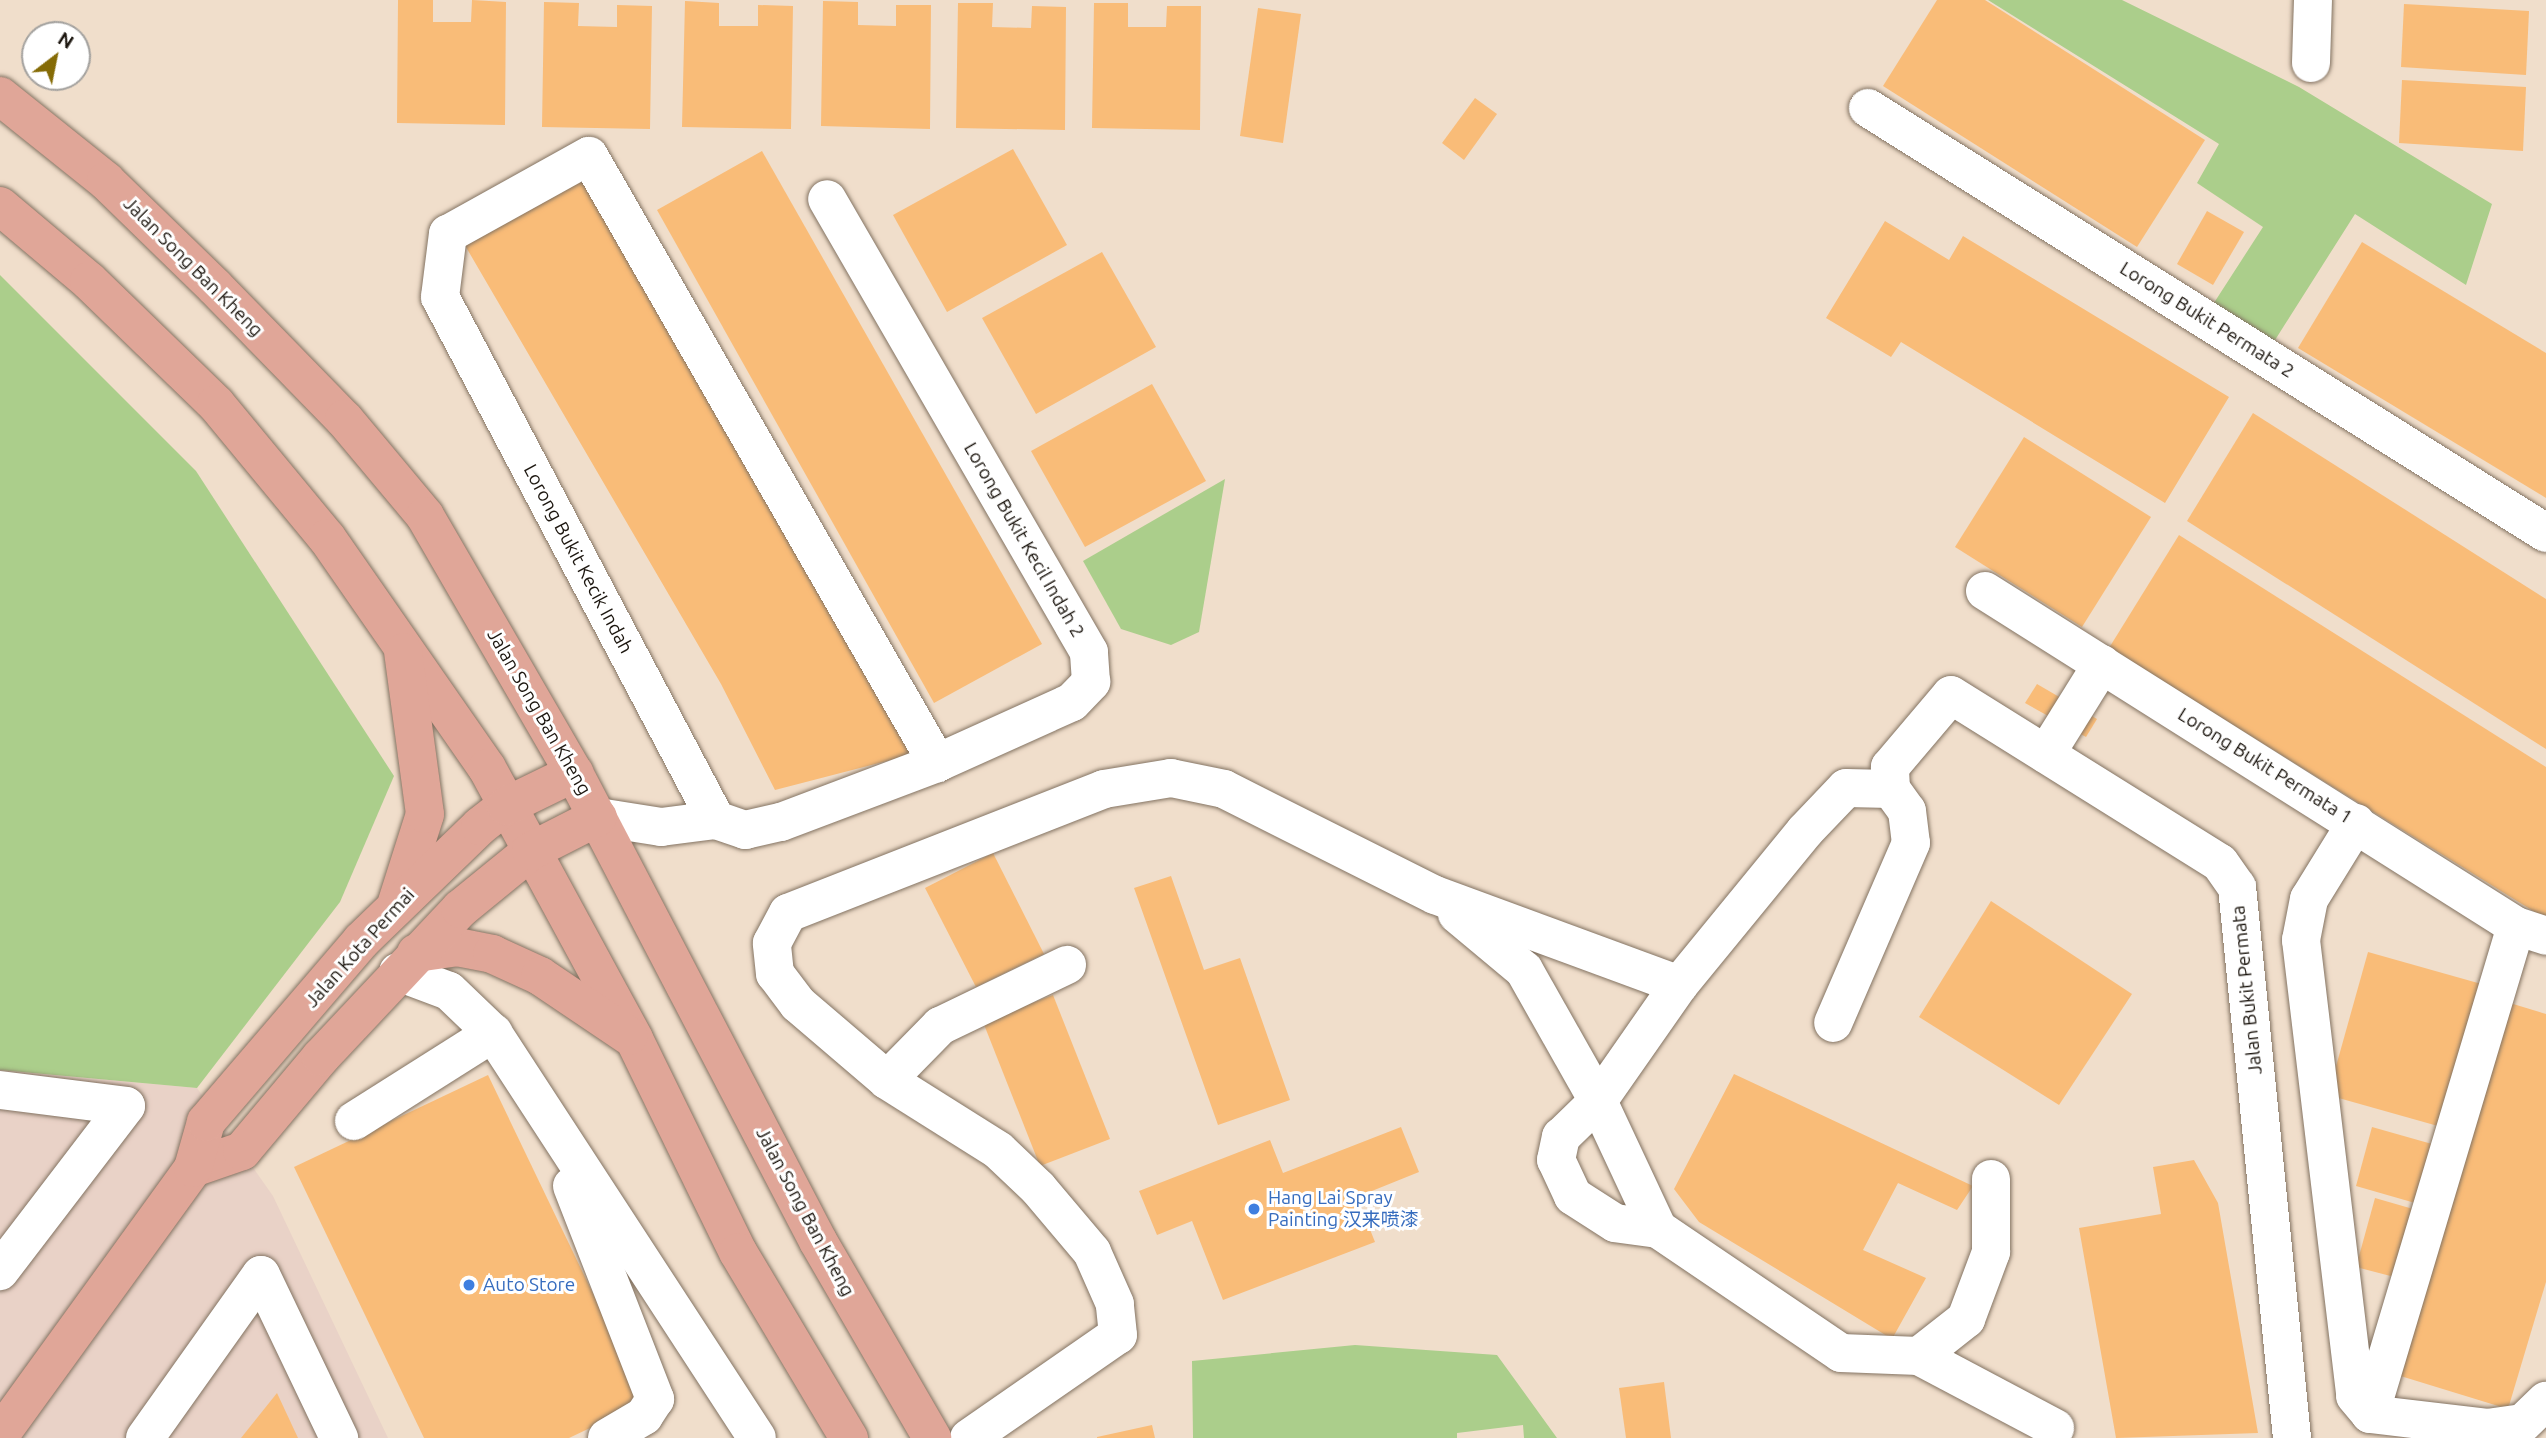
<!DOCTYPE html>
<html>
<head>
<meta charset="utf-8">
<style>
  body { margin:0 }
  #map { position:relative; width:2546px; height:1438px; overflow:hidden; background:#f0decb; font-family:Ubuntu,"Noto Sans SC",sans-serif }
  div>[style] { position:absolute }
  .commercial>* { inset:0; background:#e9d2c7 }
  .green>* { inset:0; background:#abce8b }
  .building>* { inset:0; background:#f9bc78 }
  .roads { filter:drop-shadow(0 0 2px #837362) drop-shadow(0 0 2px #837362) }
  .minor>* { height:38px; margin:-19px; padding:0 19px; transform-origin:19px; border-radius:19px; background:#fff }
  .major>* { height:38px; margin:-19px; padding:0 19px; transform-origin:19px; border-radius:19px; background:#e0a698 }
  .dots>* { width:19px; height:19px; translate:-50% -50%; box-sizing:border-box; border:4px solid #fff; border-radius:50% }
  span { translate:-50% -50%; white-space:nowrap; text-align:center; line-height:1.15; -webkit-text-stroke:6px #fff; paint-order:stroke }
  .street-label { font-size:19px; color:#1c160f }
  .shop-label { font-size:19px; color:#366cbe }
  .left { translate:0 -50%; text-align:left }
  .north { position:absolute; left:21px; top:21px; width:70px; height:70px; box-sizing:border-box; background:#fff; border:2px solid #a4a29f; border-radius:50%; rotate:32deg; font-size:19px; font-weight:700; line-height:28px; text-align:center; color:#1c160f }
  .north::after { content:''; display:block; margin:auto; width:24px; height:32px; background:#856b06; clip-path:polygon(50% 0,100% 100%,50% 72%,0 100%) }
</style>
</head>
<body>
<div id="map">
  <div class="commercial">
    <div style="clip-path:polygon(0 1070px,197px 1088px,273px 1196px,388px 1438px,0 1438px)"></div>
  </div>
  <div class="green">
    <div style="clip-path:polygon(1988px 0,2122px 0,2299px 87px,2492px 204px,2466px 285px,2355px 214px,2270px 348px,2210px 309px,2263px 227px,2197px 183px,2219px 144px)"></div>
    <div style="clip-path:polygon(0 275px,196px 471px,394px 776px,340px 902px,197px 1088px,0 1070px)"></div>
    <div style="clip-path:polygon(1225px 479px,1199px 632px,1171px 645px,1121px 629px,1083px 561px)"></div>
    <div style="clip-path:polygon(1355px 1345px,1497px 1355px,1557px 1438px,1524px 1438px,1523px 1425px,1457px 1433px,1457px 1438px,1193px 1438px,1192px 1361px)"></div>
  </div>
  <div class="building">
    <div style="clip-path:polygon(398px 0,433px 0,433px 22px,471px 22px,472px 0,506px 2px,505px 125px,397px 123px)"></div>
    <div style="clip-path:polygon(1937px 0,1985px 0,2205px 140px,2137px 247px,1883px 86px)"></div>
    <div style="clip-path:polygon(685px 1px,719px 3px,719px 26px,758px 26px,758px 5px,793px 6px,791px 129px,682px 127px)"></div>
    <div style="clip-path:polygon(823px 1px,858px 2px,858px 25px,896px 26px,896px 5px,931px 5px,930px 129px,821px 126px)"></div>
    <div style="clip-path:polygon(544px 2px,579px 3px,578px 26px,617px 27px,617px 5px,652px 6px,650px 129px,542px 127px)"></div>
    <div style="clip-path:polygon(958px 3px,993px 3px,992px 27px,1031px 28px,1032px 6px,1066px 7px,1065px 130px,956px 128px)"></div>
    <div style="clip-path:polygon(1094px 3px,1128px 3px,1128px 27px,1166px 27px,1167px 6px,1201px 6px,1200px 130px,1092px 128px)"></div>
    <div style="clip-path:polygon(2404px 4px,2529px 11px,2526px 75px,2401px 67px)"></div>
    <div style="clip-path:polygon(1258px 8px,1301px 14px,1283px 143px,1240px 136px)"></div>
    <div style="clip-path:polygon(2402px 80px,2526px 87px,2523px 151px,2399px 143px)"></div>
    <div style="clip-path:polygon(1475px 98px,1497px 114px,1464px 160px,1442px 143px)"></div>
    <div style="clip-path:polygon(1013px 149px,1067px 245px,947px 312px,893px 215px)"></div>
    <div style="clip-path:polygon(762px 151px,1042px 644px,934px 703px,657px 210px)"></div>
    <div style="clip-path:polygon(574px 174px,596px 178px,914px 754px,775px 790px,721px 684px,463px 242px)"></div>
    <div style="clip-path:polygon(2207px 211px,2244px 232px,2213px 285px,2177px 264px)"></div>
    <div style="clip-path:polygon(1885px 221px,1949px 260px,1963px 236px,2229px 397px,2165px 503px,1901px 342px,1891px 357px,1826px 318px)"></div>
    <div style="clip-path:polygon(2362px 242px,2546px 353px,2546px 498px,2298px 348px)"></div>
    <div style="clip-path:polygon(1102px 252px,1156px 347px,1036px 414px,982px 318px)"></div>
    <div style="clip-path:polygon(1152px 384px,1206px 481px,1085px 547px,1031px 451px)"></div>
    <div style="clip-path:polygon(2253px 413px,2546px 599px,2546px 749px,2187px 521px)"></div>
    <div style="clip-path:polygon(2024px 437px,2151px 517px,2082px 627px,1955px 547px)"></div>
    <div style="clip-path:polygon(2179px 535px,2546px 767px,2546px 919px,2109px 648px)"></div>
    <div style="clip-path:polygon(2037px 684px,2097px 719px,2086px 737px,2025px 703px)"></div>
    <div style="clip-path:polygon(993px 853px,1044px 954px,976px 987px,925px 888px)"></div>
    <div style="clip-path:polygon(1171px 876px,1204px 970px,1240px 958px,1290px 1100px,1218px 1125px,1134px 888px)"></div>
    <div style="clip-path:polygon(1991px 901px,2132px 994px,2059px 1105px,1919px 1017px)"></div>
    <div style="clip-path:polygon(2368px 952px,2485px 985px,2445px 1128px,2328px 1095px)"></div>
    <div style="clip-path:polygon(1053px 995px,1110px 1139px,1040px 1166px,983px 1022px)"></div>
    <div style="clip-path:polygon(2500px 1000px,2546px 1014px,2546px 1282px,2508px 1409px,2394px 1374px)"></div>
    <div style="clip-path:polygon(1734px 1074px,1973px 1186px,1957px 1210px,1898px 1183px,1863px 1250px,1926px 1278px,1892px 1339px,1699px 1222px,1674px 1189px)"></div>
    <div style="clip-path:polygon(488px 1075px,645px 1402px,569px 1438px,424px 1438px,294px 1167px)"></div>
    <div style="clip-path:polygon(1401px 1127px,1419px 1172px,1357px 1197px,1375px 1242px,1223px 1300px,1192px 1221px,1157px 1235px,1139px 1191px,1270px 1140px,1283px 1173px)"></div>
    <div style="clip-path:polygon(2372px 1127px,2439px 1146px,2422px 1205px,2356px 1186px)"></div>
    <div style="clip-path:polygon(2194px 1160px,2218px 1203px,2258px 1433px,2116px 1438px,2079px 1228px,2161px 1214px,2153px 1167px)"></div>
    <div style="clip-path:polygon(2375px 1198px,2420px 1211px,2402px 1279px,2356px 1267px)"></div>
    <div style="clip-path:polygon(1664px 1382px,1671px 1438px,1626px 1438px,1619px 1388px)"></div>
    <div style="clip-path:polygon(277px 1393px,298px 1438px,241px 1438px)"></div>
    <div style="clip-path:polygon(1152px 1425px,1155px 1438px,1097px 1438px,1097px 1437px)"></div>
  </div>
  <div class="roads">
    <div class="minor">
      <div style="left:2311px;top:63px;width:63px;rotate:-88.2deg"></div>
      <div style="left:1868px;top:108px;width:800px;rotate:32.08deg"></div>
      <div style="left:1985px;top:591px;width:628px;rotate:32.25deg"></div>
      <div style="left:2516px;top:926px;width:32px;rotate:18deg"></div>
      <div style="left:2046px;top:754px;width:106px;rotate:-58.1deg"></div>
      <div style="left:1891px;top:789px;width:22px;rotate:-93deg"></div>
      <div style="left:1890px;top:767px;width:94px;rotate:-49.7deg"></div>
      <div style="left:1951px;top:695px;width:317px;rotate:32deg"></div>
      <div style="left:2220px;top:863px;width:29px;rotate:55deg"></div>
      <div style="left:2237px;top:887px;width:554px;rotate:84.3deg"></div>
      <div style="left:598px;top:817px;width:64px;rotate:9deg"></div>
      <div style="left:661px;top:827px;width:55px;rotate:-7.3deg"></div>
      <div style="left:716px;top:820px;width:31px;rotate:19deg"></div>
      <div style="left:745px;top:830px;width:37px;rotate:-13deg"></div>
      <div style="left:781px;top:822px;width:167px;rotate:-20.7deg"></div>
      <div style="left:937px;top:763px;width:148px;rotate:-24.3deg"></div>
      <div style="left:1072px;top:702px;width:28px;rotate:-46deg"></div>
      <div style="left:1091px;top:682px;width:30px;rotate:-94deg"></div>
      <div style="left:1089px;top:652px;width:523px;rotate:-120.04deg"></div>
      <div style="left:716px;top:820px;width:591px;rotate:-117.82deg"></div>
      <div style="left:440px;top:297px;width:64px;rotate:-82.8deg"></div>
      <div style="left:448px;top:234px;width:161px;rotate:-29deg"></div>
      <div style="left:589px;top:156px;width:700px;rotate:60.17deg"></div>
      <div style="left:2356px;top:823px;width:89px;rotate:121.7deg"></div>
      <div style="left:2309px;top:899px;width:42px;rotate:101deg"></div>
      <div style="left:2301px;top:940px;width:459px;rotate:83.2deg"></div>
      <div style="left:2355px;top:1396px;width:23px;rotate:50deg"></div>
      <div style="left:2370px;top:1414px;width:118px;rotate:6.8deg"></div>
      <div style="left:2487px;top:1428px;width:36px;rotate:-8deg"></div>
      <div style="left:2523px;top:1423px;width:32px;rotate:-44deg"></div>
      <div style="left:1457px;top:914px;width:87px;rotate:39.9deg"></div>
      <div style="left:1524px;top:970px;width:150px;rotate:60.5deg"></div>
      <div style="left:1598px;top:1101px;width:141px;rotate:64.9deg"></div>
      <div style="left:1658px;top:1229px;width:221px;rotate:34.1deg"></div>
      <div style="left:1841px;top:1353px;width:78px;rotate:2.2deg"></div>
      <div style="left:1919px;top:1356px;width:60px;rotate:-38.2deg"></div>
      <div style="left:1966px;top:1319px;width:72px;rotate:-69.5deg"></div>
      <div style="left:1991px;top:1252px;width:73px;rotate:-90deg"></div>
      <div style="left:398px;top:972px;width:54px;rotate:20.4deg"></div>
      <div style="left:449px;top:991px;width:61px;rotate:43.7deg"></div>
      <div style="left:493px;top:1033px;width:483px;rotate:56.9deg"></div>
      <div style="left:887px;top:1080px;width:76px;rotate:-45.5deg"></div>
      <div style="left:940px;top:1026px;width:141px;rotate:-25.7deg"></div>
      <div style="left:0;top:1090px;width:127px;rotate:7.2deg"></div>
      <div style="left:126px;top:1106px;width:208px;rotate:127.4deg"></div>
      <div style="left:354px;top:1121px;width:165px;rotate:-32.3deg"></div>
      <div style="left:572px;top:1186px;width:229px;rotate:68.7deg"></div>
      <div style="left:655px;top:1399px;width:20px;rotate:123deg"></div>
      <div style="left:644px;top:1416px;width:43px;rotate:149.3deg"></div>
      <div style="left:1658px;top:1229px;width:43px;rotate:-172.1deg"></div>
      <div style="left:1615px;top:1223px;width:50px;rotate:-147.3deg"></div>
      <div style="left:1573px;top:1196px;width:40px;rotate:-115deg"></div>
      <div style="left:1556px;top:1160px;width:24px;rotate:-78deg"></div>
      <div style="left:1561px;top:1137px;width:52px;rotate:-44.2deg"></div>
      <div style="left:1598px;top:1101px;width:141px;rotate:-55.1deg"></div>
      <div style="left:1679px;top:985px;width:199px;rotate:-50.7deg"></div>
      <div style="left:1805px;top:831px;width:59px;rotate:-46.4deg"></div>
      <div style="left:1846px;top:788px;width:45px;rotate:1.3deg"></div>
      <div style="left:1891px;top:789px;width:27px;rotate:54deg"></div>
      <div style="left:1907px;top:811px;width:32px;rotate:83deg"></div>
      <div style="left:1911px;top:843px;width:196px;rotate:113.4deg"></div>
      <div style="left:1919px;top:1356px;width:154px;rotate:27.9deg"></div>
      <div style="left:2370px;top:1414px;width:509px;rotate:-73.34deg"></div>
      <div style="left:145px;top:1438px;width:200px;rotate:-54.6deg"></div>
      <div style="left:261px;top:1275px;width:181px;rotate:64.4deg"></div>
      <div style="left:969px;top:1438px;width:181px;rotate:-34.7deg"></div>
      <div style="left:1118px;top:1335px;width:31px;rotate:-96deg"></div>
      <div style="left:1115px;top:1304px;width:57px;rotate:-113.9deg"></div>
      <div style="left:1092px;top:1252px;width:84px;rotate:-130.2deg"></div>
      <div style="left:1038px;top:1188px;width:55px;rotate:-136.5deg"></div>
      <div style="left:998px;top:1150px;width:131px;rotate:-147.8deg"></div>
      <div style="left:887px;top:1080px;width:117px;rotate:-139.5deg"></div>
      <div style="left:798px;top:1004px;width:38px;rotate:-127deg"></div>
      <div style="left:775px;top:974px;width:31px;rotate:-96deg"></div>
      <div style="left:772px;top:943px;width:34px;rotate:-62deg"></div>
      <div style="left:788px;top:913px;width:339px;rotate:-21.4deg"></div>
      <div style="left:1104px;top:789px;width:68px;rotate:-9.3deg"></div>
      <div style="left:1171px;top:778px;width:54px;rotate:11.7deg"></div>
      <div style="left:1224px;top:789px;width:236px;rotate:26.7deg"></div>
      <div style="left:1435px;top:895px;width:260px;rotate:20.2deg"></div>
    </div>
    <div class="major">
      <div style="left:0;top:96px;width:136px;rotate:38.7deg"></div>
      <div style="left:106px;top:181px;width:152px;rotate:44.2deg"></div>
      <div style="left:215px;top:287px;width:185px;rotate:45.7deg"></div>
      <div style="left:344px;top:419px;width:126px;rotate:50.1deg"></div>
      <div style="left:425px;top:516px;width:297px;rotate:59.9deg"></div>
      <div style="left:574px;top:773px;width:528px;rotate:62.46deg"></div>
      <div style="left:818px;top:1241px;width:228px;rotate:59.9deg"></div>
      <div style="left:0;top:206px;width:116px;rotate:40.1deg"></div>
      <div style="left:89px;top:281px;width:177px;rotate:44.1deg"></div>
      <div style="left:216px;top:404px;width:174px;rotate:50.4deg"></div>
      <div style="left:327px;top:538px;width:280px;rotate:55.2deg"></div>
      <div style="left:487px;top:768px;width:308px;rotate:61.5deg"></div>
      <div style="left:634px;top:1039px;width:237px;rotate:64deg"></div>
      <div style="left:738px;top:1252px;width:217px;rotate:59.2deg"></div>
      <div style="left:397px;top:902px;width:92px;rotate:-72.3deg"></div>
      <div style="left:425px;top:814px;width:163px;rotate:-97.7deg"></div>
      <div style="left:416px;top:953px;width:41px;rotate:-8.3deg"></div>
      <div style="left:457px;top:947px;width:36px;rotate:11deg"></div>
      <div style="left:492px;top:954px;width:53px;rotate:24.6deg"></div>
      <div style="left:540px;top:976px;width:107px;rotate:34deg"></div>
      <div style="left:193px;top:1168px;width:52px;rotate:-19.1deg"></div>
      <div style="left:242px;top:1151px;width:123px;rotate:-50deg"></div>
      <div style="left:321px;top:1057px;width:203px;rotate:-46.8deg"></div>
      <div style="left:460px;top:909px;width:92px;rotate:-39.2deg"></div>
      <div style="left:531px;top:851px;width:75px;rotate:-26.9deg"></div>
      <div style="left:0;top:1435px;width:329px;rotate:-54.1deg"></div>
      <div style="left:193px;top:1168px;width:48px;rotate:-74.2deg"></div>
      <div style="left:206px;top:1122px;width:238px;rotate:-49.4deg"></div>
      <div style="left:361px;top:941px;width:165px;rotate:-44deg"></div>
      <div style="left:480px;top:826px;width:33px;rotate:-38deg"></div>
      <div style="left:506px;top:806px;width:76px;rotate:-25.9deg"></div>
    </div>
  </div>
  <div class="dots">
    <div style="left:1254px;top:1209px;background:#3f7fe0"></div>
    <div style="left:469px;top:1285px;background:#3f7fe0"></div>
  </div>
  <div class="street-label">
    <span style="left:193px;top:267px;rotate:45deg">Jalan Song Ban Kheng</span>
    <span style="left:2207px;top:320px;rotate:32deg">Lorong Bukit Permata 2</span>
    <span style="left:1024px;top:540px;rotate:60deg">Lorong Bukit Kecil Indah 2</span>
    <span style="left:578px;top:559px;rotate:62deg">Lorong Bukit Kecik Indah</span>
    <span style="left:539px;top:712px;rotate:60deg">Jalan Song Ban Kheng</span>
    <span style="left:2265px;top:766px;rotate:32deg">Lorong Bukit Permata 1</span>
    <span style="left:360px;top:948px;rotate:-48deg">Jalan Kota Permai</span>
    <span style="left:2247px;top:990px;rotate:-96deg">Jalan Bukit Permata</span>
    <span style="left:805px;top:1212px;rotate:62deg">Jalan Song Ban Kheng</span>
  </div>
  <div class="shop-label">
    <span class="left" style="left:1268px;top:1209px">Hang Lai Spray<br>Painting 汉来喷漆</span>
    <span class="left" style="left:483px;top:1285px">Auto Store</span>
  </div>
  <div class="north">N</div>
</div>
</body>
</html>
